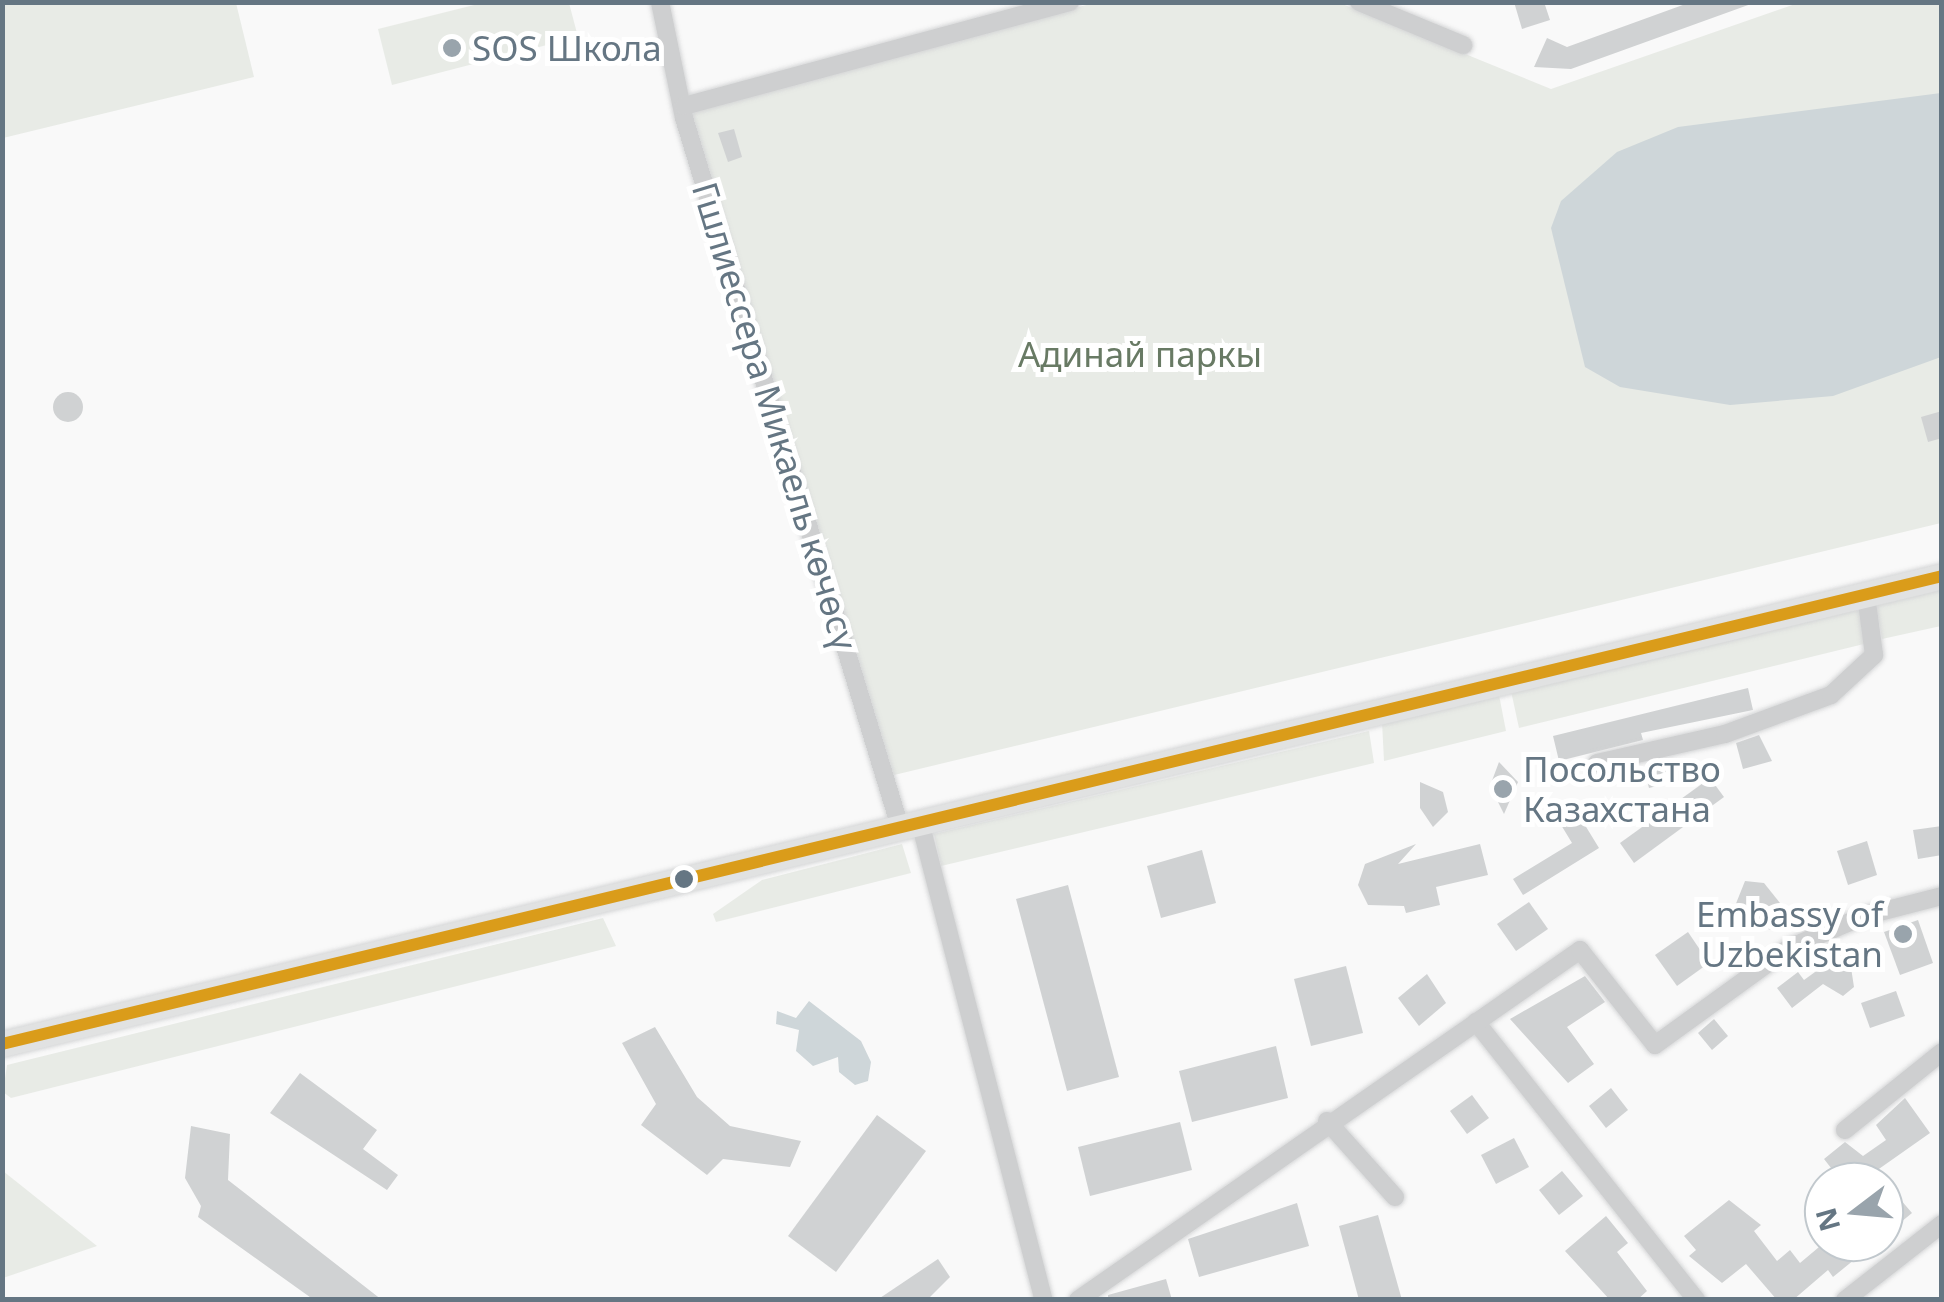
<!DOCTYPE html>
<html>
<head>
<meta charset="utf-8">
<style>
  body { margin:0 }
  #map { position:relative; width:1944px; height:1302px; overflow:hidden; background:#f9f9f9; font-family:"Noto Sans",sans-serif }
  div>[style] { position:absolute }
  .green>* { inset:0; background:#e8ebe6 }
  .water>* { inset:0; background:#ced6d9 }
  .building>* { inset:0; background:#d0d2d3 }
  .round { border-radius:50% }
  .roads { filter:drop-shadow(0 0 2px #d5d6d7) drop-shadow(0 0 2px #d5d6d7) }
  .street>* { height:18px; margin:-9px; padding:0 9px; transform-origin:9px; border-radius:9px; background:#cecfd0 }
  .primary>* { height:25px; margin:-12.5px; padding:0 12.5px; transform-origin:12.5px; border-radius:12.5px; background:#e1e2e2 }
  .bus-1>* { height:12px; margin:-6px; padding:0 6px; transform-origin:6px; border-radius:6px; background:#da9c1a }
  .dots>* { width:28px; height:28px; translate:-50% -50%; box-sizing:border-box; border:5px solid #fff; border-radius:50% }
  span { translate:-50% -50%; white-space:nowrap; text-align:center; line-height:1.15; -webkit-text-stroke:10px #fff; paint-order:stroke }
  .poi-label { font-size:35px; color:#657683 }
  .left { translate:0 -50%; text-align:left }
  .right { translate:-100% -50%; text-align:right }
  .park-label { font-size:35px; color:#687a64 }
  .street-label { font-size:35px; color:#657683 }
  .frame { position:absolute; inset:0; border:5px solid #657683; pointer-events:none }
  .north { position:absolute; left:1804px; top:1162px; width:100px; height:100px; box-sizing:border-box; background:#fff; border:2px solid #c1c8cd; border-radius:50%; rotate:254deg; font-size:28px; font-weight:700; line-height:40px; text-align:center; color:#657683 }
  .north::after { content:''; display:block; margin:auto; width:35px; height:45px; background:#99a4ac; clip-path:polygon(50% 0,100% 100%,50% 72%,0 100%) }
</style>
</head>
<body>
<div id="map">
  <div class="green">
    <div style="clip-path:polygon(2px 3px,236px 3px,254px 77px,3px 138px)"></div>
    <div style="clip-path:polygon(569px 3px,578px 37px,392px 85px,378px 29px,482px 3px)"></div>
    <div style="clip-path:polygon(1094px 3px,1340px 3px,1551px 89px,1798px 3px,1941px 3px,1941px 523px,890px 776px,689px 119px,699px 107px)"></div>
    <div style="clip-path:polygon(1941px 584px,1941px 626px,1882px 639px,1875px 600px)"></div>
    <div style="clip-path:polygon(1859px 607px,1868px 643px,1519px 728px,1511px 691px)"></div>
    <div style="clip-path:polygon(1499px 695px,1506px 731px,1384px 761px,1382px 722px)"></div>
    <div style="clip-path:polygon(1369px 731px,1374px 763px,941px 866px,934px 834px)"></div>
    <div style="clip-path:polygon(902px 844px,911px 873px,716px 922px,713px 914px,762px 880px)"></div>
    <div style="clip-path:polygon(603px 918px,616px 946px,11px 1098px,3px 1092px,7px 1065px)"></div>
    <div style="clip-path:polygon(3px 1171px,97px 1246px,3px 1278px)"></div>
  </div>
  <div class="water">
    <div style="clip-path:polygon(1941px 93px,1941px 357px,1833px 396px,1730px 405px,1620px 387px,1585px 367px,1551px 228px,1561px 201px,1617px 152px,1678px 127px)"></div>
    <div style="clip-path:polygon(809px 1001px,861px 1041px,871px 1062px,868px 1081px,855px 1085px,839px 1072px,838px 1057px,813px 1066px,796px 1051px,799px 1030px,776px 1024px,777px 1011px,796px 1018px)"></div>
  </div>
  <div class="building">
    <div style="clip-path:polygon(1514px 2px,1544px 2px,1550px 20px,1522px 29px)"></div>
    <div style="clip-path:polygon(1691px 2px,1751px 4px,1571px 69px,1534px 67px,1547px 38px,1567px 47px)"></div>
    <div style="clip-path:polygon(734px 129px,742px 157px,728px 162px,718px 133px)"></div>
    <div class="round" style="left:53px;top:392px;width:30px;height:30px"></div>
    <div style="clip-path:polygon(1942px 411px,1942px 438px,1928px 442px,1921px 417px)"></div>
    <div style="clip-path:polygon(1748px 688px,1753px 710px,1641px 733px,1643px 740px,1559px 761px,1553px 736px)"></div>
    <div style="clip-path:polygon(1759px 735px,1772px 761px,1743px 769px,1736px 743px)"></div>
    <div style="clip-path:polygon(1676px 761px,1681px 780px,1649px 788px,1644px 769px)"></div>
    <div style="clip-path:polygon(1499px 762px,1518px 782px,1504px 814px,1490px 786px)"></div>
    <div style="clip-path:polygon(1710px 778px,1724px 797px,1634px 863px,1620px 843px)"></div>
    <div style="clip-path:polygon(1420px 782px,1443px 792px,1448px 812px,1433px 827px,1420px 808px)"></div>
    <div style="clip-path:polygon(1569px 799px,1599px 848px,1523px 895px,1513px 879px,1572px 843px,1552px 810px)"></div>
    <div style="clip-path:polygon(1942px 826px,1942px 855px,1918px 859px,1913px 830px)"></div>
    <div style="clip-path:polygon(1867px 841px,1877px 875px,1848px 885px,1837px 851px)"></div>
    <div style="clip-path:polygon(1416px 844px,1398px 864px,1480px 844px,1488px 875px,1436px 887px,1440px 905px,1406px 913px,1404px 906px,1368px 905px,1358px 885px,1365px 864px)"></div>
    <div style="clip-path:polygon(1202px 850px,1216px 903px,1161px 918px,1147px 866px)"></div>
    <div style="clip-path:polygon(1745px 881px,1764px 883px,1780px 903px,1771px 930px,1731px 916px)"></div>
    <div style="clip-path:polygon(1068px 885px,1119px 1077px,1067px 1091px,1016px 899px)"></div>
    <div style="clip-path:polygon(1529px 902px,1548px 929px,1516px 951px,1497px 924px)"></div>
    <div style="clip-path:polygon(1918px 920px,1933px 963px,1900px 975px,1884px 932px)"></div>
    <div style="clip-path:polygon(1688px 932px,1709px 963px,1677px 986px,1655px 955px)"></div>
    <div style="clip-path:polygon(1848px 948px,1854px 987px,1843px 996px,1823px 984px,1792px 1008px,1777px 988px,1798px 972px,1804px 980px)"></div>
    <div style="clip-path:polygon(1346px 966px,1363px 1033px,1311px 1046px,1294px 979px)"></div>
    <div style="clip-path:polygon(1427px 974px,1446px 1003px,1419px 1026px,1398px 998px)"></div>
    <div style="clip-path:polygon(1585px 976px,1605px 1002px,1567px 1027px,1594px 1064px,1568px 1083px,1510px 1019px)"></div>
    <div style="clip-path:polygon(1896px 991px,1905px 1016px,1870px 1028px,1861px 1003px)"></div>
    <div style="clip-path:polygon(1714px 1019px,1728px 1036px,1712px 1050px,1698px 1033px)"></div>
    <div style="clip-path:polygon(655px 1027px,697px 1097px,730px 1126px,801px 1141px,790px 1167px,723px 1159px,707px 1175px,641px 1125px,656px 1104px,622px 1043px)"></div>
    <div style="clip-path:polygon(1276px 1046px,1288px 1098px,1192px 1122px,1179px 1071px)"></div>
    <div style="clip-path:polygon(300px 1073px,377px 1130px,363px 1149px,398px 1175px,387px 1190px,270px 1113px)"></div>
    <div style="clip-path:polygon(1611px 1088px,1628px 1110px,1606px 1128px,1589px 1106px)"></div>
    <div style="clip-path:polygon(1472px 1095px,1489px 1118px,1467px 1134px,1450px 1111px)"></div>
    <div style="clip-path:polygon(1905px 1098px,1930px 1133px,1876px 1171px,1912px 1213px,1884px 1236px,1884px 1182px,1842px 1182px,1824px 1159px,1845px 1142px,1863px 1156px,1886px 1140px,1876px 1125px)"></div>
    <div style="clip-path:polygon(877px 1115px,926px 1151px,836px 1272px,788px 1236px)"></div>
    <div style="clip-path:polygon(1180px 1122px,1192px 1170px,1090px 1196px,1078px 1147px)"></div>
    <div style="clip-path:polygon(191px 1126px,230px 1134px,228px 1180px,382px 1300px,314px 1300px,198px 1217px,201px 1206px,185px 1178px)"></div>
    <div style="clip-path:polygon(1514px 1138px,1529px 1167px,1496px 1184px,1481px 1155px)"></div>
    <div style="clip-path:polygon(1562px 1171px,1583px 1196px,1559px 1215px,1539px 1190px)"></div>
    <div style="clip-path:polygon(1729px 1200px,1761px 1225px,1754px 1231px,1777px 1261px,1790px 1250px,1800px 1263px,1825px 1242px,1876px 1242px,1833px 1277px,1828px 1270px,1793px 1300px,1777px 1300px,1746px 1264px,1722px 1283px,1689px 1256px,1696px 1250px,1684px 1236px)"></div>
    <div style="clip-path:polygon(1297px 1203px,1309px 1246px,1199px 1277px,1188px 1239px)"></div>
    <div style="clip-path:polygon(1378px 1215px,1402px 1300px,1359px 1300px,1339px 1226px)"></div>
    <div style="clip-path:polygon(1606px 1216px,1628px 1243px,1617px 1252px,1647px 1291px,1637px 1300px,1610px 1300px,1565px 1251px)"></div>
    <div style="clip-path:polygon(938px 1259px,950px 1277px,927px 1300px,877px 1300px)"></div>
    <div style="clip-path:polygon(1166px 1279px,1172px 1300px,1108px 1300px,1108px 1295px)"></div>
  </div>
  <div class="roads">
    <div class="street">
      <div style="left:660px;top:2px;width:118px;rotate:78.3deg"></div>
      <div style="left:684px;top:118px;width:741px;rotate:73.06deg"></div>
      <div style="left:1359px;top:2px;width:113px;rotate:22.5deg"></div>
      <div style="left:684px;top:106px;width:400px;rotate:-15.1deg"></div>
      <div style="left:1597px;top:763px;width:131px;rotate:-12.8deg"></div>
      <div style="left:1725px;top:734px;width:113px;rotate:-20.2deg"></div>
      <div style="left:1831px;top:695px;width:59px;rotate:-42.9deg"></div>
      <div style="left:1874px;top:655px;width:61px;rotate:-97.6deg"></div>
      <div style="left:920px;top:822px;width:494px;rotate:75.5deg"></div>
      <div style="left:1476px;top:1022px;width:355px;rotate:51.6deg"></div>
      <div style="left:1327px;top:1121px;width:102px;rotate:48.2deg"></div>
      <div style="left:1845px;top:1130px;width:124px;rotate:-38.8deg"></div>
      <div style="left:1078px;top:1300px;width:612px;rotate:-34.88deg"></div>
      <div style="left:1580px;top:950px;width:121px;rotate:51.7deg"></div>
      <div style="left:1655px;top:1045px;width:165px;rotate:-35.9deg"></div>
      <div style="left:1789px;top:948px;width:82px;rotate:-23.1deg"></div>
      <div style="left:1864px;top:916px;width:81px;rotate:-14.4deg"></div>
      <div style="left:1845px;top:1300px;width:123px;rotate:-38.1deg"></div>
    </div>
    <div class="primary">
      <div style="left:2px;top:1044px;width:1996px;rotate:-13.56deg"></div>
    </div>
  </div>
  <div class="bus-1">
    <div style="left:2px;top:1044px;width:1996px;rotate:-13.56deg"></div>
  </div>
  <div class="dots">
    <div style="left:452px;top:48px;background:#99a4ac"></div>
    <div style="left:1503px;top:789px;background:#99a4ac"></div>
    <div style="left:684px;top:879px;background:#657683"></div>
    <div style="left:1903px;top:934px;background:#99a4ac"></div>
  </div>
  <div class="poi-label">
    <span class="left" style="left:472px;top:48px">SOS Школа</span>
    <span class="left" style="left:1523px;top:789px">Посольство<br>Казахстана</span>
    <span class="right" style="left:1883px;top:934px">Embassy of<br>Uzbekistan</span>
  </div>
  <div class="park-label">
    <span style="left:1140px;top:354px">Адинай паркы</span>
  </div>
  <div class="street-label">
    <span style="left:775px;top:416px;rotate:73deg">Гшлиессера Микаель көчөсү</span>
  </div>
  <div class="frame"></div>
  <div class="north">N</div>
</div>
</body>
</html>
